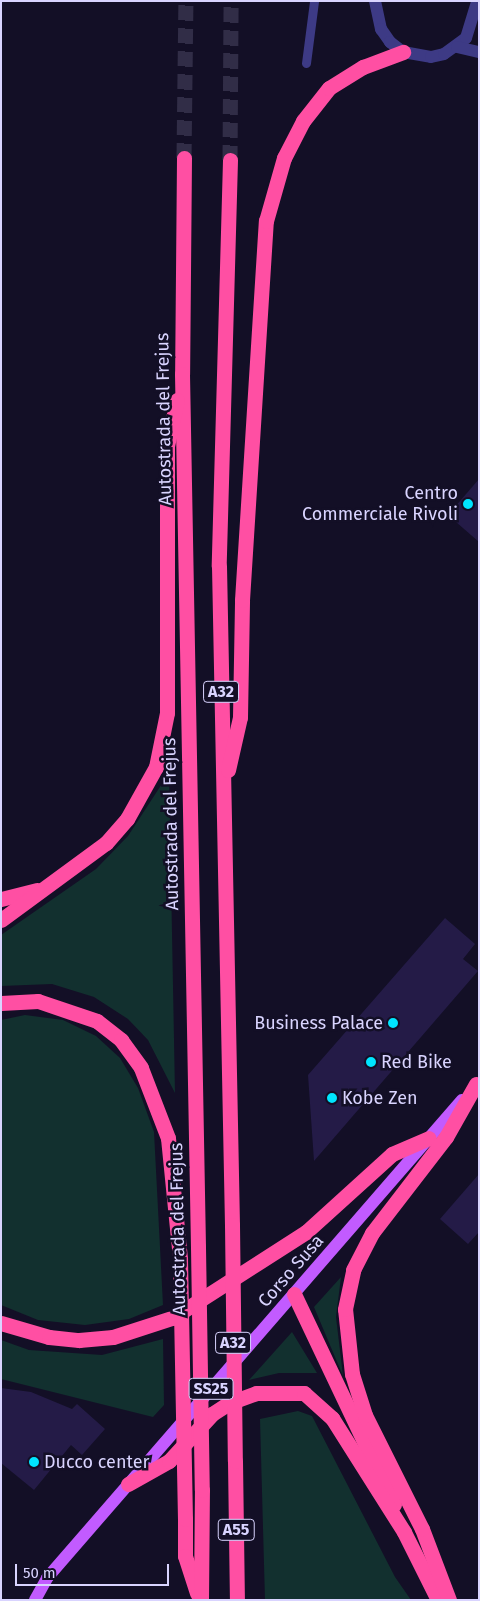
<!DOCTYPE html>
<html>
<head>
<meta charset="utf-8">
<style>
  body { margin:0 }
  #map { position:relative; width:480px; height:1601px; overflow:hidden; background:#130f26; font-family:"Fira Sans",sans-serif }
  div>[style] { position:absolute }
  .green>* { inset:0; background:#12302f }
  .building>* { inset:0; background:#241b47 }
  .motorway-tunnel>* { height:15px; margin-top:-7.5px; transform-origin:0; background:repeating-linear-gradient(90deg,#312d47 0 15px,transparent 0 23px) }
  .service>* { height:9px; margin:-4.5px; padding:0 4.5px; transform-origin:4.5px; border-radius:4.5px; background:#3d3a85 }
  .tertiary>* { height:12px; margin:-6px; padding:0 6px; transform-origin:6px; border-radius:6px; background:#3d3a85 }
  .primary>* { height:12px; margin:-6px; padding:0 6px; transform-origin:6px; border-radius:6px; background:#c25bff }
  .motorway>* { height:15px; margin:-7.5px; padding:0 7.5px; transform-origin:7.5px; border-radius:7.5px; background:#ff4fa3 }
  .motorway-bridge>* { height:15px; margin:-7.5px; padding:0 7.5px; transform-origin:7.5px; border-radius:7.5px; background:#ff4fa3 }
  .dots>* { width:14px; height:14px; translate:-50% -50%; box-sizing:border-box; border:2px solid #130f26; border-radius:50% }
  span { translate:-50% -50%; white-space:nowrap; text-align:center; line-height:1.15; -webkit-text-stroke:5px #130f26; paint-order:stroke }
  .shield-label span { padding:1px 4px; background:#130f26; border:1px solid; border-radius:4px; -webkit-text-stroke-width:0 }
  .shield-label { font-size:16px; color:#d9d4ff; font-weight:700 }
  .street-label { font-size:18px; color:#d9d4ff }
  .poi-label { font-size:18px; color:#d9d4ff }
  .right { translate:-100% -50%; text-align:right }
  .left { translate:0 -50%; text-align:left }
  .frame { position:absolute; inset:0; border:2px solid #d9d4ff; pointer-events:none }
  .scale { position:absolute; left:15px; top:1564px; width:154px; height:22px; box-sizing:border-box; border:2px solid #d9d4ff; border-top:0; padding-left:6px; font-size:15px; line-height:18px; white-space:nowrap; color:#d9d4ff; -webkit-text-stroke:4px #130f26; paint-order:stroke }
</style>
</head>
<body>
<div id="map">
  <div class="green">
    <div style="clip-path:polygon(169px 773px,175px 1093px,148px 1040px,128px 1019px,94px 997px,52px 984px,1px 986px,1px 935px,96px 869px,128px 836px)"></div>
    <div style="clip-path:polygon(25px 1015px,63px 1020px,96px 1036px,120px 1058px,138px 1088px,154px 1132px,163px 1305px,129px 1319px,85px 1325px,38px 1320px,1px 1305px,1px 1020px)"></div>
    <div style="clip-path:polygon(341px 1277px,336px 1317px,343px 1376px,314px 1307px)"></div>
    <div style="clip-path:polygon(292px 1332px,317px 1373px,279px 1373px,249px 1380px)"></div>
    <div style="clip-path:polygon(163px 1339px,164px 1405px,153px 1417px,1px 1379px,1px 1340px,29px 1350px,102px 1355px)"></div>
    <div style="clip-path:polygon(298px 1411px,312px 1416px,395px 1577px,411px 1600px,265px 1600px,260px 1419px)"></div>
  </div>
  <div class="building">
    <div style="clip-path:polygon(479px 479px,479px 542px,448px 515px)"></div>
    <div style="clip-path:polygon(445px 918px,475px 944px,463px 959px,478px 971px,314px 1161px,308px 1075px)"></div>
    <div style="clip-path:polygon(479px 1174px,479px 1232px,468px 1244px,440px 1219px)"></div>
    <div style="clip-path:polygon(1px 1388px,31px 1392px,72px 1409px,77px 1404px,105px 1429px,82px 1455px,71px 1445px,34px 1490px,1px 1463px)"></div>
  </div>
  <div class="motorway-tunnel">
    <div style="left:184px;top:158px;width:157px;rotate:-89.3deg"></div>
    <div style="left:230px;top:160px;width:159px;rotate:-89.6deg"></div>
  </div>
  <div class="service">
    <div style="left:306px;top:63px;width:63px;rotate:-82.6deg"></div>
  </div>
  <div class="tertiary">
    <div style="left:375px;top:1px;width:29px;rotate:78deg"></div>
    <div style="left:381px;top:29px;width:16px;rotate:55deg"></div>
    <div style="left:390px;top:42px;width:16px;rotate:38deg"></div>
    <div style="left:403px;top:52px;width:28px;rotate:10deg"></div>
    <div style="left:431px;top:57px;width:13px;rotate:-13deg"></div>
    <div style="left:444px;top:54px;width:27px;rotate:-36deg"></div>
    <div style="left:466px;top:38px;width:39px;rotate:-73deg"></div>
    <div style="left:457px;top:47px;width:23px;rotate:13deg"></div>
  </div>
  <div class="primary">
    <div style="left:35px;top:1600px;width:25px;rotate:-61deg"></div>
    <div style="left:47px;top:1578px;width:633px;rotate:-49.04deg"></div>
  </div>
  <div class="motorway">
    <div style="left:184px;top:158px;width:216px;rotate:90.5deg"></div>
    <div style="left:182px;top:374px;width:873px;rotate:88.95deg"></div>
    <div style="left:230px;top:160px;width:406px;rotate:91.6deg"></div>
    <div style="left:219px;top:566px;width:659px;rotate:88.87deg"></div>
    <div style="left:228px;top:770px;width:54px;rotate:-77.2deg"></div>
    <div style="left:240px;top:717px;width:117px;rotate:-89deg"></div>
    <div style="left:242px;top:600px;width:380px;rotate:-86.4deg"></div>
    <div style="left:266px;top:221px;width:66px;rotate:-74.1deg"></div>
    <div style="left:284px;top:158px;width:42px;rotate:-62.8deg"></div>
    <div style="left:303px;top:121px;width:42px;rotate:-51.8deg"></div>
    <div style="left:329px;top:88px;width:40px;rotate:-32deg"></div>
    <div style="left:363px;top:67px;width:43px;rotate:-20.6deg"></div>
    <div style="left:1px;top:899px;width:37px;rotate:-14deg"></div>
    <div style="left:1px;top:920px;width:130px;rotate:-36.3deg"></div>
    <div style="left:106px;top:843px;width:32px;rotate:-49deg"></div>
    <div style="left:127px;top:819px;width:60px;rotate:-60.9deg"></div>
    <div style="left:156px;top:767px;width:55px;rotate:-78.5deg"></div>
    <div style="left:167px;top:713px;width:267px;rotate:-90deg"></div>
    <div style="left:167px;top:446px;width:47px;rotate:-77.7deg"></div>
    <div style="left:1px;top:1003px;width:37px;rotate:-3deg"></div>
    <div style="left:38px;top:1001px;width:62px;rotate:18.7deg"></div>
    <div style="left:97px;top:1021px;width:31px;rotate:38deg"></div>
    <div style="left:121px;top:1040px;width:34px;rotate:54deg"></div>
    <div style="left:141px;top:1068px;width:75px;rotate:68.9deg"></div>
    <div style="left:168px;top:1138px;width:122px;rotate:84.3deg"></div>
    <div style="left:294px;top:1294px;width:233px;rotate:64.6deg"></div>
    <div style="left:1px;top:1323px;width:50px;rotate:16.3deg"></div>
    <div style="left:49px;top:1337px;width:30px;rotate:6deg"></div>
    <div style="left:79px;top:1340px;width:34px;rotate:-5deg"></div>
    <div style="left:113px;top:1337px;width:62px;rotate:-17.9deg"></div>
    <div style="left:172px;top:1318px;width:159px;rotate:-32.7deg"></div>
    <div style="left:306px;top:1232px;width:116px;rotate:-42.2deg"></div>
    <div style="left:392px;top:1154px;width:40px;rotate:-23.4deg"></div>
    <div style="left:235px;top:1461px;width:139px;rotate:89.2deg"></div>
    <div style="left:128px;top:1484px;width:47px;rotate:-29.3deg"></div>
    <div style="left:169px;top:1461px;width:64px;rotate:-47.5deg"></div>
    <div style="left:212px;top:1414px;width:20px;rotate:-33deg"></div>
    <div style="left:229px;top:1403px;width:29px;rotate:-20deg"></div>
    <div style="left:256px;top:1393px;width:48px"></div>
    <div style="left:304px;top:1393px;width:38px;rotate:42deg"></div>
    <div style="left:332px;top:1418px;width:135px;rotate:57.7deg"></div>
    <div style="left:404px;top:1532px;width:76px;rotate:63.4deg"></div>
    <div style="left:185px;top:1519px;width:37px;rotate:90deg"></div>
    <div style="left:185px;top:1556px;width:39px;rotate:72deg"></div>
    <div style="left:201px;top:1600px;width:110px;rotate:-89.5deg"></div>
    <div style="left:449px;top:1600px;width:76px;rotate:-110.8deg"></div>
    <div style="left:422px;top:1529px;width:127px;rotate:-116.6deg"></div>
    <div style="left:365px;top:1415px;width:43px;rotate:-107.6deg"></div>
    <div style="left:352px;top:1374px;width:65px;rotate:-96.1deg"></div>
    <div style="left:345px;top:1309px;width:40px;rotate:-78deg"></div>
    <div style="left:353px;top:1270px;width:42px;rotate:-62.8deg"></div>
    <div style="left:372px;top:1233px;width:121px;rotate:-52.4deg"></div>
    <div style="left:446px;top:1137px;width:61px;rotate:-60.5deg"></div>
  </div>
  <div class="motorway-bridge">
    <div style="left:232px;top:1225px;width:236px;rotate:89.3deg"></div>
    <div style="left:198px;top:1247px;width:243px;rotate:89.1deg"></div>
    <div style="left:180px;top:1259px;width:260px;rotate:88.9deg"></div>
  </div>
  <div class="dots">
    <div style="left:468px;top:504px;background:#00e5ff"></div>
    <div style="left:393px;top:1023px;background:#00e5ff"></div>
    <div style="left:371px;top:1062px;background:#00e5ff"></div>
    <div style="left:332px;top:1098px;background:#00e5ff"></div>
    <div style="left:34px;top:1462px;background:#00e5ff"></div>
  </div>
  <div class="shield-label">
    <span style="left:221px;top:692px">A32</span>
    <span style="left:233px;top:1343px">A32</span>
    <span style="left:211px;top:1389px">SS25</span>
    <span style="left:236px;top:1530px">A55</span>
  </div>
  <div class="street-label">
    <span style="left:164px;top:419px;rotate:-91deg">Autostrada del Frejus</span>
    <span style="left:171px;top:824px;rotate:-91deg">Autostrada del Frejus</span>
    <span style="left:178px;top:1229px;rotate:-91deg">Autostrada del Frejus</span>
    <span style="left:291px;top:1271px;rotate:-49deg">Corso Susa</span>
  </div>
  <div class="poi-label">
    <span class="right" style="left:458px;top:504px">Centro<br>Commerciale Rivoli</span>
    <span class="right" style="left:383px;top:1023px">Business Palace</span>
    <span class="left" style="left:381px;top:1062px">Red Bike</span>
    <span class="left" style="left:342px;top:1098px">Kobe Zen</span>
    <span class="left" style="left:44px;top:1462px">Ducco center</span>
  </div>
  <div class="frame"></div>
  <div class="scale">50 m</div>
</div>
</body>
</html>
